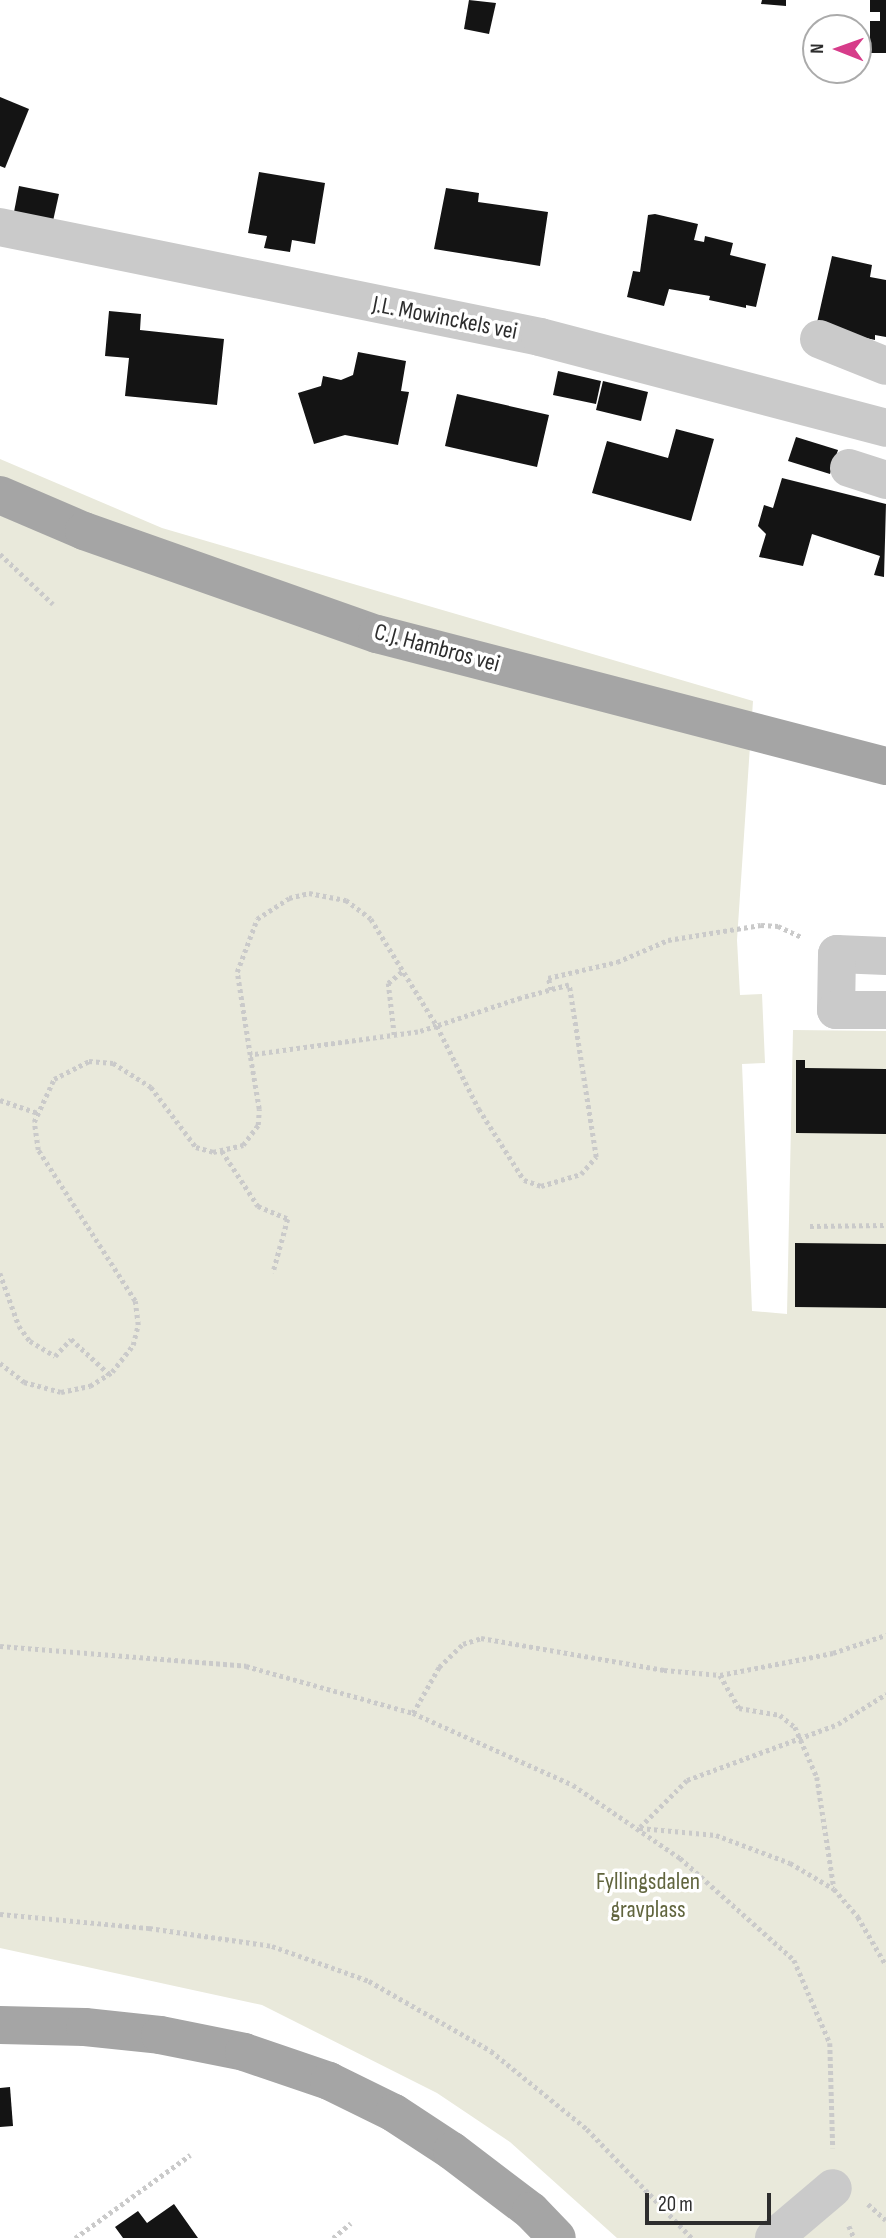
<!DOCTYPE html>
<html>
<head>
<meta charset="utf-8">
<style>
  body { margin:0 }
  #map { position:relative; width:886px; height:2238px; overflow:hidden; background:#fff; font-family:"Sofia Sans Condensed",sans-serif }
  div>[style] { position:absolute }
  .green>* { inset:0; background:#e9e9db }
  .building>* { inset:0; background:#141414 }
  .path>* { height:4.5px; margin-top:-2.25px; transform-origin:0; background:repeating-linear-gradient(90deg,#cacaca 0 3.5px,transparent 0 7px) }
  .minor>* { height:38px; margin:-19px; padding:0 19px; transform-origin:19px; border-radius:19px; background:#cacaca }
  .major>* { height:38px; margin:-19px; padding:0 19px; transform-origin:19px; border-radius:19px; background:#a5a5a5 }
  span { translate:-50% -50%; white-space:nowrap; text-align:center; line-height:1.15; -webkit-text-stroke:7px #fff; paint-order:stroke }
  .street-label { font-size:24px; color:#2d2d2d }
  .park-label { font-size:24px; color:#61653e }
  .north { position:absolute; left:802px; top:14px; width:70px; height:70px; box-sizing:border-box; background:#fff; border:2px solid #ababab; border-radius:50%; rotate:271deg; font-size:19px; font-weight:700; line-height:28px; text-align:center; color:#2d2d2d }
  .north::after { content:''; display:block; margin:auto; width:24px; height:32px; background:#d73c8a; clip-path:polygon(50% 0,100% 100%,50% 72%,0 100%) }
  .scale { position:absolute; left:645px; top:2193px; width:126px; height:32px; box-sizing:border-box; border:4px solid #2d2d2d; border-top:0; padding-left:9px; font-size:21px; line-height:24px; white-space:nowrap; color:#2d2d2d; -webkit-text-stroke:5px #fff; paint-order:stroke }
</style>
</head>
<body>
<div id="map">
  <div class="green">
    <div style="clip-path:polygon(0 459px,162px 528px,753px 701px,737px 940px,740px 995px,762px 994px,765px 1063px,742px 1064px,752px 1311px,787px 1314px,793px 1030px,886px 1031px,886px 2238px,617px 2238px,510px 2142px,437px 2093px,262px 2005px,0 1948px)"></div>
  </div>
  <div class="building">
    <div style="clip-path:polygon(469px 0,496px 3px,489px 34px,464px 29px)"></div>
    <div style="clip-path:polygon(762px 0,786px 0,786px 6px,761px 4px)"></div>
    <div style="clip-path:polygon(870px 0,886px 0,886px 53px,870px 53px,870px 21px,880px 21px,880px 12px,870px 12px)"></div>
    <div style="clip-path:polygon(0 97px,29px 109px,5px 168px,0 166px)"></div>
    <div style="clip-path:polygon(259px 172px,325px 183px,315px 244px,292px 240px,290px 252px,264px 248px,267px 236px,248px 233px)"></div>
    <div style="clip-path:polygon(19px 186px,59px 194px,53px 221px,14px 212px)"></div>
    <div style="clip-path:polygon(446px 188px,479px 193px,478px 202px,548px 212px,540px 266px,434px 249px)"></div>
    <div style="clip-path:polygon(655px 214px,698px 224px,694px 240px,704px 242px,705px 236px,733px 243px,730px 255px,766px 264px,756px 307px,746px 305px,746px 308px,709px 300px,710px 296px,669px 289px,664px 306px,627px 297px,633px 271px,640px 272px,648px 215px)"></div>
    <div style="clip-path:polygon(832px 256px,872px 265px,870px 277px,886px 280px,886px 337px,875px 335px,875px 340px,816px 327px)"></div>
    <div style="clip-path:polygon(109px 311px,141px 314px,140px 330px,224px 339px,217px 405px,125px 396px,129px 358px,105px 356px)"></div>
    <div style="clip-path:polygon(358px 352px,406px 361px,401px 391px,409px 392px,398px 445px,345px 435px,314px 444px,298px 393px,321px 386px,323px 376px,341px 380px,353px 375px)"></div>
    <div style="clip-path:polygon(558px 371px,601px 381px,596px 404px,553px 395px)"></div>
    <div style="clip-path:polygon(603px 381px,648px 392px,641px 421px,596px 410px)"></div>
    <div style="clip-path:polygon(457px 394px,549px 415px,537px 467px,445px 446px)"></div>
    <div style="clip-path:polygon(676px 429px,714px 439px,691px 521px,592px 493px,607px 441px,668px 458px)"></div>
    <div style="clip-path:polygon(796px 437px,838px 450px,830px 474px,788px 461px)"></div>
    <div style="clip-path:polygon(782px 478px,886px 504px,884px 577px,874px 575px,880px 556px,812px 534px,803px 566px,759px 557px,766px 534px,758px 526px,764px 505px,773px 508px)"></div>
    <div style="clip-path:polygon(796px 1060px,805px 1060px,805px 1068px,886px 1069px,886px 1134px,796px 1133px)"></div>
    <div style="clip-path:polygon(795px 1243px,886px 1244px,886px 1308px,795px 1307px)"></div>
    <div style="clip-path:polygon(10px 2087px,13px 2126px,0 2127px,0 2088px)"></div>
    <div style="clip-path:polygon(174px 2204px,198px 2238px,123px 2238px,115px 2227px,138px 2211px,147px 2223px)"></div>
  </div>
  <div class="path">
    <div style="left:0;top:554px;width:73px;rotate:43.3deg"></div>
    <div style="left:551px;top:990px;width:12px;rotate:-104deg"></div>
    <div style="left:548px;top:978px;width:71px;rotate:-13.1deg"></div>
    <div style="left:617px;top:962px;width:56px;rotate:-23.3deg"></div>
    <div style="left:668px;top:940px;width:94px;rotate:-9.2deg"></div>
    <div style="left:761px;top:925px;width:17px;rotate:3deg"></div>
    <div style="left:778px;top:926px;width:26px;rotate:25deg"></div>
    <div style="left:394px;top:1035px;width:52px;rotate:-96.6deg"></div>
    <div style="left:388px;top:983px;width:19px;rotate:-39deg"></div>
    <div style="left:0;top:1100px;width:39px;rotate:19deg"></div>
    <div style="left:222px;top:1151px;width:66px;rotate:56.8deg"></div>
    <div style="left:258px;top:1206px;width:33px;rotate:23deg"></div>
    <div style="left:288px;top:1219px;width:56px;rotate:105.5deg"></div>
    <div style="left:810px;top:1226px;width:76px;rotate:-0.8deg"></div>
    <div style="left:0;top:1273px;width:56px;rotate:70.3deg"></div>
    <div style="left:19px;top:1326px;width:19px;rotate:54deg"></div>
    <div style="left:30px;top:1341px;width:29px;rotate:31deg"></div>
    <div style="left:55px;top:1356px;width:23px;rotate:-47deg"></div>
    <div style="left:71px;top:1339px;width:52px;rotate:42.6deg"></div>
    <div style="left:0;top:1363px;width:31px;rotate:38deg"></div>
    <div style="left:24px;top:1382px;width:38px;rotate:15deg"></div>
    <div style="left:61px;top:1392px;width:30px;rotate:-12deg"></div>
    <div style="left:90px;top:1386px;width:26px;rotate:-32deg"></div>
    <div style="left:112px;top:1372px;width:34px;rotate:-52deg"></div>
    <div style="left:133px;top:1345px;width:21px;rotate:-76deg"></div>
    <div style="left:138px;top:1325px;width:24px;rotate:-97deg"></div>
    <div style="left:135px;top:1301px;width:179px;rotate:-122.7deg"></div>
    <div style="left:38px;top:1150px;width:28px;rotate:-98deg"></div>
    <div style="left:34px;top:1122px;width:47px;rotate:-65.1deg"></div>
    <div style="left:54px;top:1079px;width:39px;rotate:-27deg"></div>
    <div style="left:89px;top:1061px;width:24px;rotate:5deg"></div>
    <div style="left:113px;top:1063px;width:45px;rotate:32.3deg"></div>
    <div style="left:151px;top:1087px;width:75px;rotate:53.1deg"></div>
    <div style="left:196px;top:1147px;width:18px;rotate:16deg"></div>
    <div style="left:213px;top:1152px;width:31px;rotate:-13deg"></div>
    <div style="left:243px;top:1145px;width:25px;rotate:-53deg"></div>
    <div style="left:258px;top:1125px;width:16px;rotate:-86deg"></div>
    <div style="left:259px;top:1109px;width:55px;rotate:-99.5deg"></div>
    <div style="left:250px;top:1055px;width:84px;rotate:-98.9deg"></div>
    <div style="left:237px;top:972px;width:57px;rotate:-69.3deg"></div>
    <div style="left:257px;top:919px;width:38px;rotate:-33deg"></div>
    <div style="left:289px;top:898px;width:21px;rotate:-14deg"></div>
    <div style="left:309px;top:893px;width:38px;rotate:11deg"></div>
    <div style="left:346px;top:900px;width:31px;rotate:37deg"></div>
    <div style="left:371px;top:919px;width:126px;rotate:58.3deg"></div>
    <div style="left:437px;top:1026px;width:93px;rotate:63.2deg"></div>
    <div style="left:479px;top:1109px;width:84px;rotate:57.6deg"></div>
    <div style="left:524px;top:1180px;width:18px;rotate:19deg"></div>
    <div style="left:541px;top:1186px;width:42px;rotate:-16.7deg"></div>
    <div style="left:581px;top:1174px;width:23px;rotate:-49deg"></div>
    <div style="left:596px;top:1157px;width:174px;rotate:-98.9deg"></div>
    <div style="left:569px;top:985px;width:50px;rotate:164.8deg"></div>
    <div style="left:521px;top:998px;width:89px;rotate:161.6deg"></div>
    <div style="left:437px;top:1026px;width:20px;rotate:162deg"></div>
    <div style="left:418px;top:1032px;width:170px;rotate:172.2deg"></div>
    <div style="left:0;top:1646px;width:247px;rotate:4.6deg"></div>
    <div style="left:246px;top:1666px;width:173px;rotate:15.7deg"></div>
    <div style="left:413px;top:1713px;width:175px;rotate:24.2deg"></div>
    <div style="left:573px;top:1785px;width:130px;rotate:34.3deg"></div>
    <div style="left:680px;top:1858px;width:153px;rotate:41.8deg"></div>
    <div style="left:794px;top:1960px;width:90px;rotate:66.6deg"></div>
    <div style="left:830px;top:2043px;width:105px;rotate:88.4deg"></div>
    <div style="left:720px;top:1675px;width:38px;rotate:60deg"></div>
    <div style="left:739px;top:1708px;width:42px;rotate:9.7deg"></div>
    <div style="left:780px;top:1715px;width:19px;rotate:39deg"></div>
    <div style="left:795px;top:1727px;width:55px;rotate:66.3deg"></div>
    <div style="left:817px;top:1777px;width:112px;rotate:81.3deg"></div>
    <div style="left:413px;top:1713px;width:53px;rotate:-60.5deg"></div>
    <div style="left:439px;top:1667px;width:33px;rotate:-44deg"></div>
    <div style="left:463px;top:1644px;width:19px;rotate:-18deg"></div>
    <div style="left:481px;top:1638px;width:186px;rotate:9.9deg"></div>
    <div style="left:664px;top:1670px;width:56px;rotate:5.1deg"></div>
    <div style="left:720px;top:1675px;width:115px;rotate:-11deg"></div>
    <div style="left:833px;top:1653px;width:56px;rotate:-18.8deg"></div>
    <div style="left:640px;top:1827px;width:66px;rotate:-45deg"></div>
    <div style="left:687px;top:1780px;width:161px;rotate:-20.3deg"></div>
    <div style="left:838px;top:1724px;width:57px;rotate:-32deg"></div>
    <div style="left:640px;top:1828px;width:76px;rotate:5.3deg"></div>
    <div style="left:716px;top:1835px;width:79px;rotate:20.7deg"></div>
    <div style="left:790px;top:1863px;width:51px;rotate:30.6deg"></div>
    <div style="left:834px;top:1889px;width:37px;rotate:49deg"></div>
    <div style="left:858px;top:1917px;width:56px;rotate:59.7deg"></div>
    <div style="left:0;top:1914px;width:150px;rotate:5.4deg"></div>
    <div style="left:149px;top:1928px;width:124px;rotate:8.3deg"></div>
    <div style="left:272px;top:1946px;width:103px;rotate:19.8deg"></div>
    <div style="left:369px;top:1981px;width:141px;rotate:29.8deg"></div>
    <div style="left:491px;top:2051px;width:124px;rotate:39.1deg"></div>
    <div style="left:587px;top:2129px;width:151px;rotate:46.1deg"></div>
    <div style="left:868px;top:2204px;width:24px;rotate:42deg"></div>
    <div style="left:849px;top:2226px;width:13px;rotate:67deg"></div>
    <div style="left:75px;top:2238px;width:142px;rotate:-35.8deg"></div>
    <div style="left:333px;top:2238px;width:23px;rotate:-40deg"></div>
  </div>
  <div class="minor">
    <div style="left:0;top:227px;width:551px;rotate:11.51deg"></div>
    <div style="left:540px;top:337px;width:358px;rotate:14.7deg"></div>
    <div style="left:819px;top:339px;width:72px;rotate:21.9deg"></div>
    <div style="left:849px;top:468px;width:39px;rotate:18deg"></div>
    <div style="left:886px;top:956px;width:49px;rotate:-177.7deg"></div>
    <div style="left:837px;top:954px;width:56px;rotate:91deg"></div>
    <div style="left:836px;top:1010px;width:50px"></div>
    <div style="left:774px;top:2238px;width:77px;rotate:-40.3deg"></div>
  </div>
  <div class="major">
    <div style="left:0;top:495px;width:91px;rotate:23.2deg"></div>
    <div style="left:84px;top:531px;width:311px;rotate:19.4deg"></div>
    <div style="left:377px;top:634px;width:526px;rotate:14.54deg"></div>
    <div style="left:0;top:2025px;width:85px;rotate:1.3deg"></div>
    <div style="left:85px;top:2027px;width:75px;rotate:6.1deg"></div>
    <div style="left:160px;top:2035px;width:86px;rotate:11.4deg"></div>
    <div style="left:244px;top:2052px;width:90px;rotate:18.8deg"></div>
    <div style="left:329px;top:2081px;width:72px;rotate:26.2deg"></div>
    <div style="left:394px;top:2113px;width:69px;rotate:33.2deg"></div>
    <div style="left:452px;top:2151px;width:99px;rotate:37.2deg"></div>
    <div style="left:531px;top:2211px;width:37px;rotate:46deg"></div>
  </div>
  <div class="street-label">
    <span style="left:445px;top:318px;rotate:11deg">J.L. Mowinckels vei</span>
    <span style="left:437px;top:648px;rotate:15deg">C.J. Hambros vei</span>
  </div>
  <div class="park-label">
    <span style="left:648px;top:1896px">Fyllingsdalen<br>gravplass</span>
  </div>
  <div class="north">N</div>
  <div class="scale">20 m</div>
</div>
</body>
</html>
